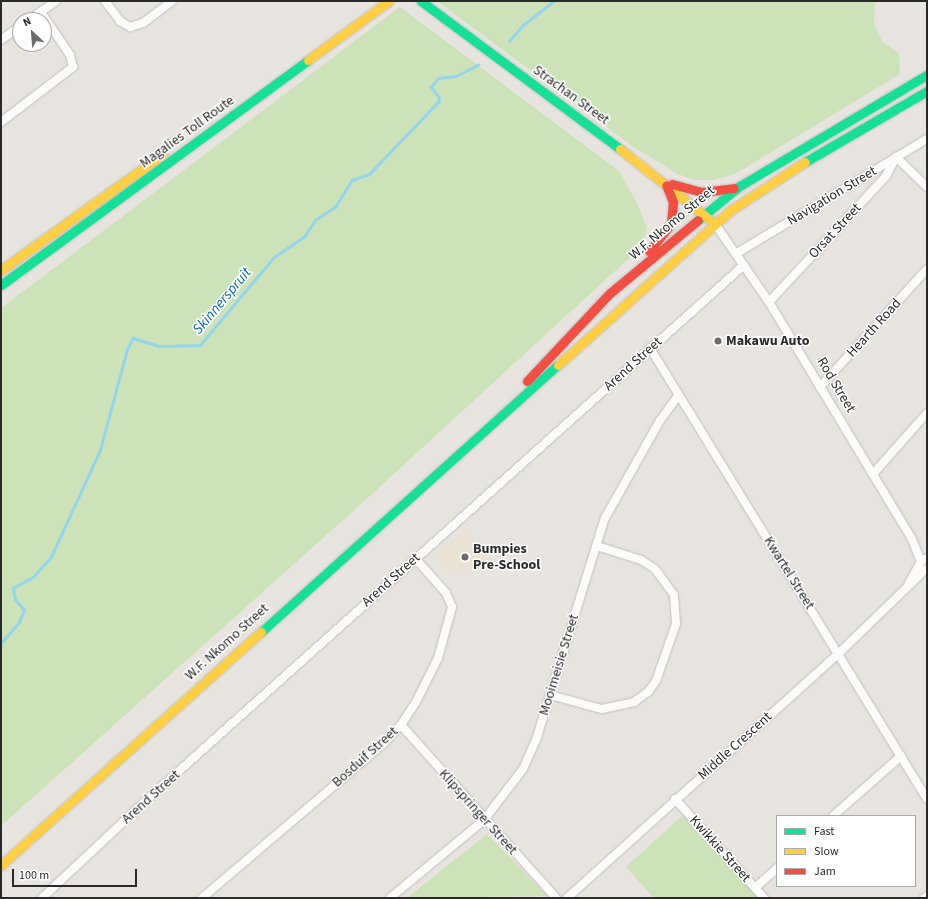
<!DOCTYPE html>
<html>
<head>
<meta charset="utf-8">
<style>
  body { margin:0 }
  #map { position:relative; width:928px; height:899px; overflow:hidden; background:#e8e4df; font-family:"Source Sans 3",sans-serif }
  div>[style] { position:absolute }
  .education>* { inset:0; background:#ebe3d4 }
  .green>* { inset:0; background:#cbe3b7 }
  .stream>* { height:2.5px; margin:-1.25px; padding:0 1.25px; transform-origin:1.25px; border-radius:1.25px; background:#92d5ea }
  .roads { filter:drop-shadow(0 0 1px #c2c0c1) drop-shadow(0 0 1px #c2c0c1) }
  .street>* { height:8px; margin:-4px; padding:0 4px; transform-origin:4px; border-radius:4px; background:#fcfbfa }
  .fast>* { height:9px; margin:-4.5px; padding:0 4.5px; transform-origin:4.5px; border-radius:4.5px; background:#16e098 }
  .slow>* { height:9px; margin:-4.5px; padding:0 4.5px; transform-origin:4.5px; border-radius:4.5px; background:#ffcf43 }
  .jam>* { height:9px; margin:-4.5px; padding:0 4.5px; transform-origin:4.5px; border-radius:4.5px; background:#f24e42 }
  .dots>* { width:11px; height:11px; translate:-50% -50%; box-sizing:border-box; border:2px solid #fff; border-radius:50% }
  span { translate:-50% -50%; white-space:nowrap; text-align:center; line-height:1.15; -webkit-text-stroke:3px #fff; paint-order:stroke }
  .street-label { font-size:14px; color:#2a2a2a }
  .poi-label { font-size:14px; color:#2a2a2a; font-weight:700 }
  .left { translate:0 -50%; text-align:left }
  .water-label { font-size:15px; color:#0d6d9b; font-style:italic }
  .frame { position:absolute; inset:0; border:2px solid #2a2a2a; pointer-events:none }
  .legend { position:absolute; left:776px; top:815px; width:140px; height:72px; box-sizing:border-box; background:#fff; border:1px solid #aaa; margin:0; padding:5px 7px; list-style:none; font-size:12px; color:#2a2a2a }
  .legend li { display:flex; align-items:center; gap:8px; height:20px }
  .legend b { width:20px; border:1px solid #aaa }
  .north { position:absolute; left:12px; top:12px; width:40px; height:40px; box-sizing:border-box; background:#fff; border:1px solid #aaa; border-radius:50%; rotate:334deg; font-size:11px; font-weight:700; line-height:16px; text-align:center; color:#2a2a2a }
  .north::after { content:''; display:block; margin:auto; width:14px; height:18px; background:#6c6b69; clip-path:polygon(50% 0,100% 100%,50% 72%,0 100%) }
  .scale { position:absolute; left:12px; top:869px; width:125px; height:18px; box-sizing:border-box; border:2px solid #2a2a2a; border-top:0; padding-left:5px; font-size:12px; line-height:14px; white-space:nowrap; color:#2a2a2a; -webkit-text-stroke:3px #fff; paint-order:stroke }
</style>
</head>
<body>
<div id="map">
  <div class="education">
    <div style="clip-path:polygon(465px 528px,496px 563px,450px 575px,439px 562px,439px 551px)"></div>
  </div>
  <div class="green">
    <div style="clip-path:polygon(437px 1px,875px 1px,874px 24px,882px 41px,899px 54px,900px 74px,735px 174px,713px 180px,695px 180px,678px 174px,632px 146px)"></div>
    <div style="clip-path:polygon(400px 7px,619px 171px,638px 205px,647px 229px,641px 247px,361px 504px,1px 826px,1px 308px)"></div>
    <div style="clip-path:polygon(684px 814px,760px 898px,654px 898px,626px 867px)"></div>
    <div style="clip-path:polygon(487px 834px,547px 896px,407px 898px)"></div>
  </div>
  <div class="stream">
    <div style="left:509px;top:41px;width:21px;rotate:-49deg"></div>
    <div style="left:523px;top:25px;width:39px;rotate:-38deg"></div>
    <div style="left:1px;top:643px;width:28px;rotate:-49deg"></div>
    <div style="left:19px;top:622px;width:13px;rotate:-67deg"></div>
    <div style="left:24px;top:610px;width:13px;rotate:-132deg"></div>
    <div style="left:15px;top:600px;width:12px;rotate:-99deg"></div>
    <div style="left:13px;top:588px;width:23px;rotate:-29deg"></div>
    <div style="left:33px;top:577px;width:27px;rotate:-48deg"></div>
    <div style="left:51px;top:557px;width:118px;rotate:-65.4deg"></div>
    <div style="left:100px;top:450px;width:105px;rotate:-75deg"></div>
    <div style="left:127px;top:349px;width:13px;rotate:-61deg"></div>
    <div style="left:133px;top:338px;width:27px;rotate:17deg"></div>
    <div style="left:159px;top:346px;width:41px;rotate:-1.4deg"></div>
    <div style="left:200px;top:345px;width:115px;rotate:-49.9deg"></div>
    <div style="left:274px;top:257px;width:36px;rotate:-34deg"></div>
    <div style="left:304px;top:237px;width:20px;rotate:-57deg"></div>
    <div style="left:315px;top:220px;width:24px;rotate:-33deg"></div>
    <div style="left:335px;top:207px;width:32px;rotate:-58deg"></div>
    <div style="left:352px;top:180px;width:18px;rotate:-19deg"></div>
    <div style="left:369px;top:174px;width:100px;rotate:-46.2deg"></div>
    <div style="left:438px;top:102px;width:4px;rotate:-76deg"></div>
    <div style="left:439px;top:98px;width:14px;rotate:-126deg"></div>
    <div style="left:431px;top:87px;width:11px;rotate:-52deg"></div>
    <div style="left:438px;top:78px;width:18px;rotate:-6deg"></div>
    <div style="left:456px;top:76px;width:25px;rotate:-27deg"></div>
  </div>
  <div class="roads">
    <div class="street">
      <div style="left:105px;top:1px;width:25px;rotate:53deg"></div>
      <div style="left:120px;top:21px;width:12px;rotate:31deg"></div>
      <div style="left:130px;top:27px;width:14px;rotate:-17deg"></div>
      <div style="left:143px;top:23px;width:36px;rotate:-37deg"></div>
      <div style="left:29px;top:20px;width:33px;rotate:-35deg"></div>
      <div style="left:1px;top:40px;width:24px;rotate:-36deg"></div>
      <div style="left:1px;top:122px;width:91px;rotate:-37.4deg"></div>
      <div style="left:73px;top:67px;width:12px;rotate:-104deg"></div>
      <div style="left:70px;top:55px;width:52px;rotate:-124deg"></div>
      <div style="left:715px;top:224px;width:95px;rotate:55.3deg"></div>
      <div style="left:769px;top:302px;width:275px;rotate:58.9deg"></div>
      <div style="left:911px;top:537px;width:27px;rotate:68deg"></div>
      <div style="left:737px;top:253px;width:222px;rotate:-31deg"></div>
      <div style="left:769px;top:302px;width:172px;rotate:-47.1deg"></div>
      <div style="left:886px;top:176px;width:21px;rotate:-62deg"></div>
      <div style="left:896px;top:157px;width:43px;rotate:44.1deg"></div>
      <div style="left:650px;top:348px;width:529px;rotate:58.44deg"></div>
      <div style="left:820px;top:387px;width:159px;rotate:-47.8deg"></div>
      <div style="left:873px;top:474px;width:81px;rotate:-48.5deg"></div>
      <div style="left:908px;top:585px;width:29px;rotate:-61deg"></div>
      <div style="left:922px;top:560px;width:5px;rotate:-22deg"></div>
      <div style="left:550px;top:695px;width:54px;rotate:15.1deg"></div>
      <div style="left:602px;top:709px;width:33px;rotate:-12deg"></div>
      <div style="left:634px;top:702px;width:17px;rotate:-36deg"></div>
      <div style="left:648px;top:692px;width:14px;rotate:-54deg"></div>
      <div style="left:656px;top:681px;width:60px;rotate:-70.7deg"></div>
      <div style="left:676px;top:624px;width:29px;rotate:-94deg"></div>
      <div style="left:674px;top:595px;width:32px;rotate:-126deg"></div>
      <div style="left:655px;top:569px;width:17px;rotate:-147deg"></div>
      <div style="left:641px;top:560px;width:46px;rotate:-162.3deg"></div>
      <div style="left:401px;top:725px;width:232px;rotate:48.1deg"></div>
      <div style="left:675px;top:799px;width:133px;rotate:48deg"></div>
      <div style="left:833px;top:816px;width:91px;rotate:-41.4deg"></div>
      <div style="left:755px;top:888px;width:30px;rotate:-42deg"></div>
      <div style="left:42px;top:898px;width:149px;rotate:-43.1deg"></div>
      <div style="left:151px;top:796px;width:796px;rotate:-41.84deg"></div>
      <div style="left:202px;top:898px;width:238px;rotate:-40.4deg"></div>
      <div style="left:383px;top:744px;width:26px;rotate:-47deg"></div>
      <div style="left:401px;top:725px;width:27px;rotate:-57deg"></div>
      <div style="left:416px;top:702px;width:49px;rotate:-63.4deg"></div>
      <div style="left:438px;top:658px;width:53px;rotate:-74.6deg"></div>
      <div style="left:452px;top:607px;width:15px;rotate:-113deg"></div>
      <div style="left:446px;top:593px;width:47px;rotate:-131.5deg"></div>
      <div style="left:390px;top:898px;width:122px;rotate:-39.7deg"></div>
      <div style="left:484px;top:820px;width:64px;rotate:-52.6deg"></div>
      <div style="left:523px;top:769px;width:35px;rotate:-66deg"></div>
      <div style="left:537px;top:737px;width:229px;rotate:-72.8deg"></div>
      <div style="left:605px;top:518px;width:110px;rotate:-60.6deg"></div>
      <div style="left:659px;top:422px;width:32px;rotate:-54deg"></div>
      <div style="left:567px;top:898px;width:366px;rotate:-42deg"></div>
      <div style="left:839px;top:653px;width:121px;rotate:-44deg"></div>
      <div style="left:924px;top:898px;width:4px;rotate:-34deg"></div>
    </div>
    <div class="fast">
      <div style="left:421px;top:1px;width:248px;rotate:36.6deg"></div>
      <div style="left:805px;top:162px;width:141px;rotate:-30.2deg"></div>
      <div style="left:698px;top:220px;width:52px;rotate:-39.5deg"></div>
      <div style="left:738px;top:187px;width:220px;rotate:-30.7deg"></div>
      <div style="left:1px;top:285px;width:381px;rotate:-36.2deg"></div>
      <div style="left:261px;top:632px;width:399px;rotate:-42deg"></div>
    </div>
    <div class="slow">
      <div style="left:308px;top:60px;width:100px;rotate:-36.1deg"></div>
      <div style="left:620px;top:149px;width:113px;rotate:38.2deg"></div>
      <div style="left:1px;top:270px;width:199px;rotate:-35.6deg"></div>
      <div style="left:558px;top:365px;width:232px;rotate:-41.9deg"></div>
      <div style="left:731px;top:210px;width:88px;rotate:-33deg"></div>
      <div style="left:1px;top:865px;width:349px;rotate:-41.9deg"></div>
    </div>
    <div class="jam">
      <div style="left:672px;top:184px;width:31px;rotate:15deg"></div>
      <div style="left:702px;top:192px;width:32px;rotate:-7deg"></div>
      <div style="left:649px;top:251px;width:35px;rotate:-51deg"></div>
      <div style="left:671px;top:224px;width:22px;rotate:-85deg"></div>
      <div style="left:673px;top:202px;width:18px;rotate:-112deg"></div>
      <div style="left:527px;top:381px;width:121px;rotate:-46.7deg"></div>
      <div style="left:610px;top:293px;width:114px;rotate:-39.7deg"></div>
    </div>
  </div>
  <div class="dots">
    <div style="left:718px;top:341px;background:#6c6b69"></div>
    <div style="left:465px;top:557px;background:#6c6b69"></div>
  </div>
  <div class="street-label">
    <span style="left:571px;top:95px;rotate:36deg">Strachan Street</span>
    <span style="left:187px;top:132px;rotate:-36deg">Magalies Toll Route</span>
    <span style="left:832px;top:196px;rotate:-31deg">Navigation Street</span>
    <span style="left:672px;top:223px;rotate:-40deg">W.F. Nkomo Street</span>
    <span style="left:835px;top:231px;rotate:-47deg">Orsat Street</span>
    <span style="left:874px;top:328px;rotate:-48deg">Hearth Road</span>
    <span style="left:633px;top:364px;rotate:-42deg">Arend Street</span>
    <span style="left:836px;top:385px;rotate:59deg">Rod Street</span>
    <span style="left:789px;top:573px;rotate:58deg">Kwartel Street</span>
    <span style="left:391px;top:580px;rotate:-42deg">Arend Street</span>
    <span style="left:227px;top:642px;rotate:-42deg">W.F. Nkomo Street</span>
    <span style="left:559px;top:665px;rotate:-73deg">Mooimeisie Street</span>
    <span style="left:735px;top:746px;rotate:-42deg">Middle Crescent</span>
    <span style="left:365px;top:757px;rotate:-42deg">Bosduif Street</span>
    <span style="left:151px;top:797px;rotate:-42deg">Arend Street</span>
    <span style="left:478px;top:812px;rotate:48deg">Klipspringer Street</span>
    <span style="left:720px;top:849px;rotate:48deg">Kwikkie Street</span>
  </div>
  <div class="poi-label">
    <span class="left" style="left:726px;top:341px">Makawu Auto</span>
    <span class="left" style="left:473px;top:557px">Bumpies<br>Pre-School</span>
  </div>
  <div class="water-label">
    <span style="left:222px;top:301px;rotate:-50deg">Skinnerspruit</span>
  </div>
  <div class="frame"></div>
  <ul class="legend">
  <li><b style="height:5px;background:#16e098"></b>Fast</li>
  <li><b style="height:5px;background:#ffcf43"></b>Slow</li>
  <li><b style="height:5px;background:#f24e42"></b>Jam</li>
  </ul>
  <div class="north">N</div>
  <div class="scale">100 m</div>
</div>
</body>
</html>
